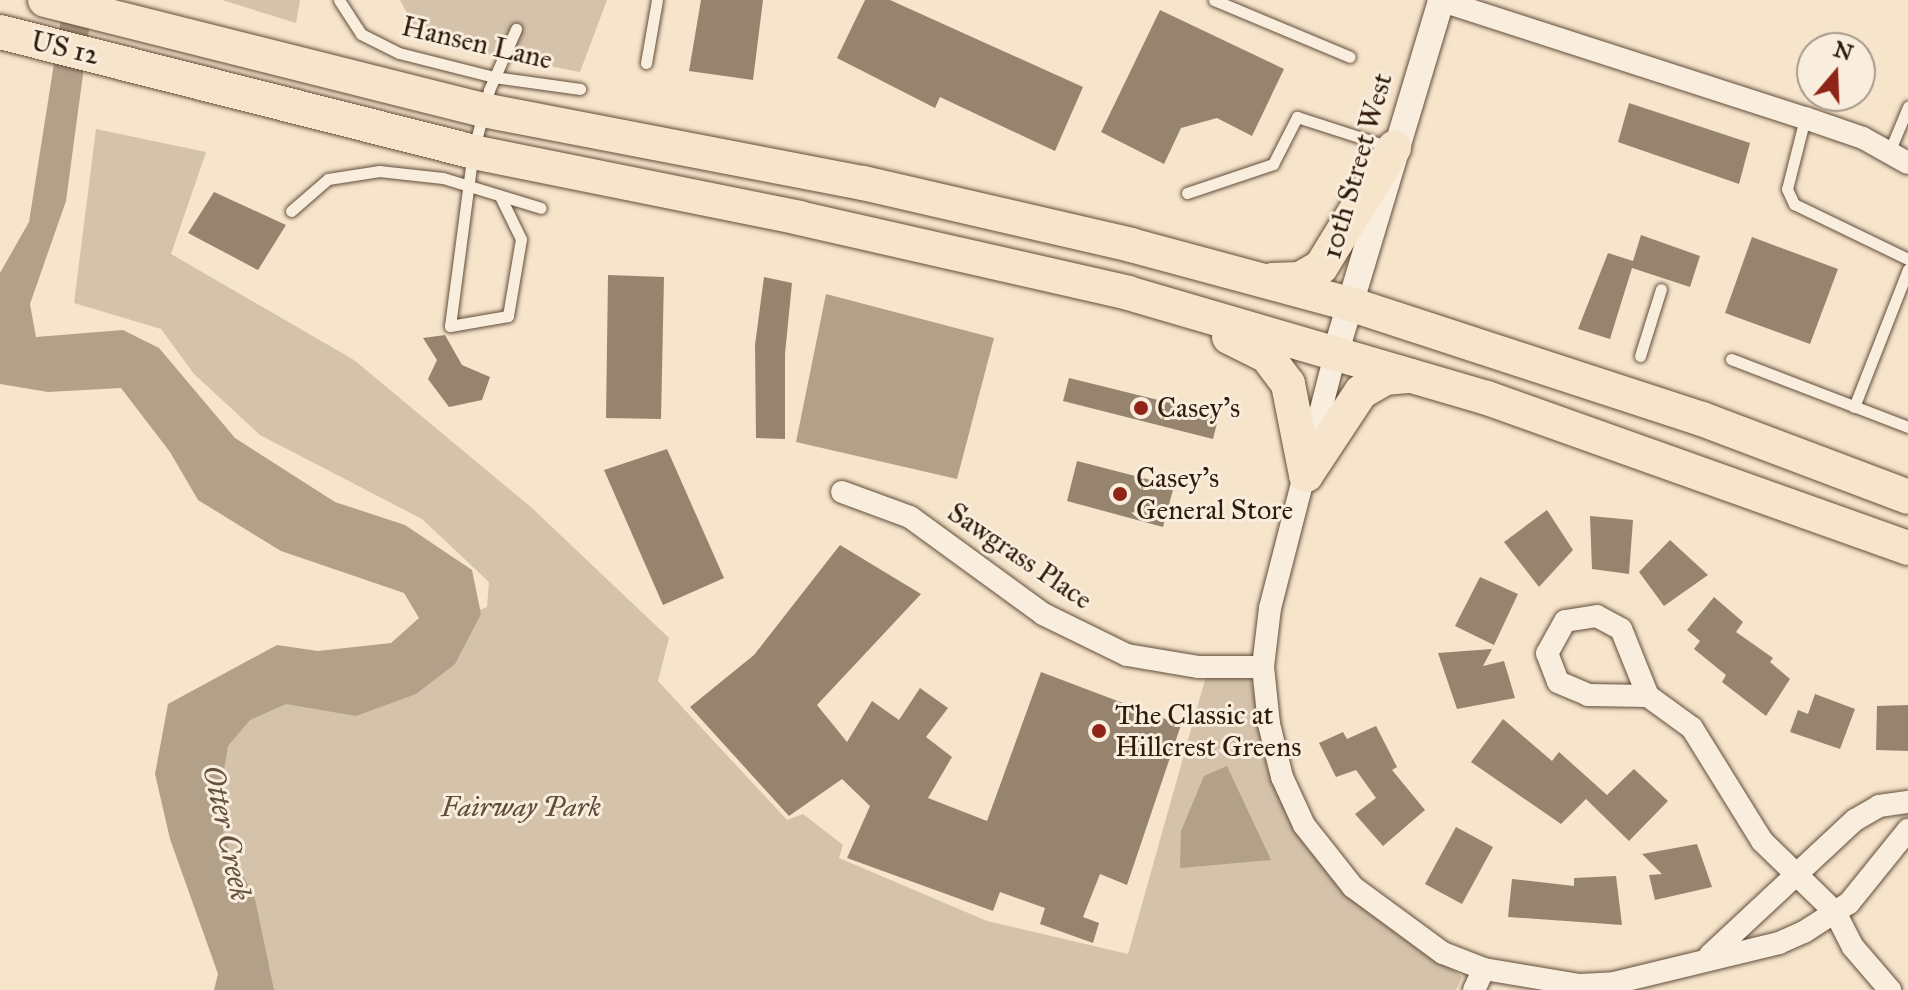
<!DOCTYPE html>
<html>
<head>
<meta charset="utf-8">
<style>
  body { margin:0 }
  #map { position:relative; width:1908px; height:990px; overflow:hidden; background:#f6e4cb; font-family:"IM FELL Great Primer",serif }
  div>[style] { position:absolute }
  .green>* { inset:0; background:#d4c2aa }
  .water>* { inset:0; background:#b3a089 }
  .building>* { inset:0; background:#97846e }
  .roads { filter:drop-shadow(0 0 2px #624d3a) drop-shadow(0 0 2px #624d3a) }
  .service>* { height:11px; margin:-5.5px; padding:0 5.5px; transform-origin:5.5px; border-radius:5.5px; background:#f9eddd }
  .minor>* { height:22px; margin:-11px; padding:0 11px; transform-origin:11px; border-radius:11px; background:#f9eddd }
  .tertiary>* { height:26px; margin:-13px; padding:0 13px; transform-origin:13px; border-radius:13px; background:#f9eddd }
  .primary>* { height:34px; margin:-17px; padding:0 17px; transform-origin:17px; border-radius:17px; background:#f6e4cb }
  .dots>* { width:22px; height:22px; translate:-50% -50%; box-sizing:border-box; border:4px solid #f9eddd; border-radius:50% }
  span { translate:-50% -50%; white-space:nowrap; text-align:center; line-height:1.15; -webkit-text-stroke:6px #f9eddd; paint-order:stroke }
  .street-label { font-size:28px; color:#301b0a }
  .poi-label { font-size:28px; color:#301b0a }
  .left { translate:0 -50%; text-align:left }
  .park-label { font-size:28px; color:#614d3a; font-style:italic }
  .water-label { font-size:30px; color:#64503d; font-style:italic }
  .north { position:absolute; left:1796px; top:32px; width:80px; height:80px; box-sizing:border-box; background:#f9eddd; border:2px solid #a99989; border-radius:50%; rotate:19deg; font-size:22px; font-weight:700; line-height:32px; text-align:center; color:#301b0a }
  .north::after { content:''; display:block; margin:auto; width:28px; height:36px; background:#8f2418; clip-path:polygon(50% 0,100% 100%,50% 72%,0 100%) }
</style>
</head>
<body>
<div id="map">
  <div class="green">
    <div style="clip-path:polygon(222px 0,300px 0,296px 23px)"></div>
    <div style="clip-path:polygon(400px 0,607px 0,580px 72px,423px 42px)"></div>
    <div style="clip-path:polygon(96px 129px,206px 152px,171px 254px,354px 360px,532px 508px,669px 638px,658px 681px,787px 820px,803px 814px,843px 845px,839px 858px,987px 921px,1128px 954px,1206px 676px,1251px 679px,1267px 768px,1331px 878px,1462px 977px,1456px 990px,252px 990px,198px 725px,342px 679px,443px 624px,487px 607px,489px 582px,422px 519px,260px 435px,194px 374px,161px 329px,74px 303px)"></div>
  </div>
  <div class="water">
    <div style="clip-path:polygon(64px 0,93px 0,66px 201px,30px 304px,36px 337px,123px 330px,159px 348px,235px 438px,335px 502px,405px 525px,472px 570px,481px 614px,455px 664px,416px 694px,356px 716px,286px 704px,250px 720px,228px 746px,220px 794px,224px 838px,255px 899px,274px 990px,214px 990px,218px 974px,170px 839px,155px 774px,168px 704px,277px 645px,318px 651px,391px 643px,419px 618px,404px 593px,281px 551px,198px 500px,170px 452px,121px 388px,48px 392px,0 384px,0 273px,29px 222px)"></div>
    <div style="clip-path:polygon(826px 294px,994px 338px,957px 479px,796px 442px)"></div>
    <div style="clip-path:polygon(1227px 766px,1271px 860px,1180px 868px,1181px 831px,1204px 776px)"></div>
  </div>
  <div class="building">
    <div style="clip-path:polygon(701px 0,763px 0,753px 80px,689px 71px)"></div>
    <div style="clip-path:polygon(865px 0,890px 0,1083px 87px,1055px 151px,940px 97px,935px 108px,837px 58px)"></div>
    <div style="clip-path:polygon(1160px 10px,1284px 69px,1252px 136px,1217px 118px,1181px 128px,1164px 164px,1101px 132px)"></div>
    <div style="clip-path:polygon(1629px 103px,1750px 143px,1739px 184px,1618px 142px)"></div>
    <div style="clip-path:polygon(214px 192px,286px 225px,258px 270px,188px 233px)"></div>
    <div style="clip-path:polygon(1641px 235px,1700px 256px,1690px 287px,1632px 268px,1610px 339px,1578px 329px,1608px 253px,1633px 261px)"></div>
    <div style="clip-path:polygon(1752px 237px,1838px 269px,1810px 344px,1725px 313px)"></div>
    <div style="clip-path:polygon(608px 275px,664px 277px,661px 419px,606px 418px)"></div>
    <div style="clip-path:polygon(764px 277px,792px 283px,785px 354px,785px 439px,756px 438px,755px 345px)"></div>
    <div style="clip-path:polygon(445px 335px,462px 365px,490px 377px,482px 400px,449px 407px,428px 379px,437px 360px,423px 338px)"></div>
    <div style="clip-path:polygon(1069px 378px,1219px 415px,1213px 439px,1063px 401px)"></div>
    <div style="clip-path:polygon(667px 449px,724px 578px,663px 605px,604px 470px)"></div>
    <div style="clip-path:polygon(1077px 461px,1174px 486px,1163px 527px,1067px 501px)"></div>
    <div style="clip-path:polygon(1547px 510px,1573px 550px,1539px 587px,1504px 542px)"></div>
    <div style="clip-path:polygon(1590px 516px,1633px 520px,1629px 574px,1592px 569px)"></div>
    <div style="clip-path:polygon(1670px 540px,1708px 575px,1664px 606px,1639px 572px)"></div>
    <div style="clip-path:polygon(840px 545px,921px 594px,817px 705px,847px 742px,872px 701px,899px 720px,920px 688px,948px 708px,926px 737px,952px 757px,928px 798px,987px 821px,1041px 672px,1181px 725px,1127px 885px,1100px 874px,1083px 917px,1099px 923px,1093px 943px,1040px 924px,1045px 908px,1000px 892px,993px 911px,847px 858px,870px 806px,842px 779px,789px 816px,690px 707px,754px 655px)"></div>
    <div style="clip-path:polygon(1480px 577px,1518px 594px,1494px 645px,1455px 626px)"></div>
    <div style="clip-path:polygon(1714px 597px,1743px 622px,1736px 632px,1773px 658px,1770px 662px,1790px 679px,1766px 716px,1722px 682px,1726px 675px,1694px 649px,1700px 641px,1687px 630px)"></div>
    <div style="clip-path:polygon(1492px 649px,1483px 666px,1504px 661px,1515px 698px,1457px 709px,1438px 653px)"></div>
    <div style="clip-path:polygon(1815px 694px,1855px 709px,1840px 749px,1790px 732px,1798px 710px,1808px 714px)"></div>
    <div style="clip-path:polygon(1908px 705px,1908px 751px,1876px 750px,1877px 706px)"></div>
    <div style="clip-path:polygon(1503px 719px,1552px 761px,1559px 752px,1607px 795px,1634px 769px,1668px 801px,1629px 841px,1586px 799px,1561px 824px,1471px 762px)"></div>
    <div style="clip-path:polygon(1376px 726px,1397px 767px,1392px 770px,1425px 810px,1383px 846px,1355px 814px,1376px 798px,1356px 770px,1336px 777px,1319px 743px,1343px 732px,1347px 739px)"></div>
    <div style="clip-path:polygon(1456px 827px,1493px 847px,1462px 904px,1425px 884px)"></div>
    <div style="clip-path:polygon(1697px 844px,1712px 887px,1655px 900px,1649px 875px,1662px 874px,1642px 854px)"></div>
    <div style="clip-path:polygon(1616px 876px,1622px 925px,1508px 917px,1512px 879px,1574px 886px,1574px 878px)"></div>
  </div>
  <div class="roads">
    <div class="service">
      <div style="left:339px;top:0;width:40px;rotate:57.1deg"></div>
      <div style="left:361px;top:34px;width:42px;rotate:26.6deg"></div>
      <div style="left:399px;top:53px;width:98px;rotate:14.2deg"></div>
      <div style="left:494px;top:77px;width:87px;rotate:7.9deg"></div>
      <div style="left:1214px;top:0;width:147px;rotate:22.7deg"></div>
      <div style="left:646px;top:63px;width:64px;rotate:-80.1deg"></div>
      <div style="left:1805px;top:118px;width:73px;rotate:104.2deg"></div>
      <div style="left:1787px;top:189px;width:17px;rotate:65deg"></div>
      <div style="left:1794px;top:204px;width:127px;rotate:25.8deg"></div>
      <div style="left:1890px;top:150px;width:47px;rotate:-67.3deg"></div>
      <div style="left:1187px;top:193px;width:91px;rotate:-18.6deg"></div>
      <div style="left:1273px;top:164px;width:53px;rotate:-62.9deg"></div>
      <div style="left:1297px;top:117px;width:98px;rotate:17.9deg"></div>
      <div style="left:500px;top:196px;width:48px;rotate:64deg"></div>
      <div style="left:521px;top:239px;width:78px;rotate:99.6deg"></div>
      <div style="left:508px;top:316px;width:59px;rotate:170.2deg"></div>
      <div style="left:450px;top:326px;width:176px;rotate:-82.5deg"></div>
      <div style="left:473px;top:152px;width:64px;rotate:-75.5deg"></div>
      <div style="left:489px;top:90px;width:67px;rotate:-66.1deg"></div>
      <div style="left:291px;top:211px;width:49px;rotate:-40.9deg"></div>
      <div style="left:328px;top:179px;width:52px;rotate:-8.9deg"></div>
      <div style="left:379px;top:171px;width:64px;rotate:6.2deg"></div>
      <div style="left:443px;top:178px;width:102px;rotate:17deg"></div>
      <div style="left:1640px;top:356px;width:70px;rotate:-72.6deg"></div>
      <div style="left:1731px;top:359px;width:190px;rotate:21deg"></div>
      <div style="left:1854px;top:407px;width:148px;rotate:-68.6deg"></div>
    </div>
    <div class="minor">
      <div style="left:1439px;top:0;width:385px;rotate:17.9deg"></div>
      <div style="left:1805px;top:118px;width:61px;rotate:19deg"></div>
      <div style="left:1863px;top:138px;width:51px;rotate:29.1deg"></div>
      <div style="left:1336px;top:351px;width:265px;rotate:104.4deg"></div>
      <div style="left:1270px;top:608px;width:59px;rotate:96.8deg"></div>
      <div style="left:1263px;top:667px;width:57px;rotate:84deg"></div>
      <div style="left:1269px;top:724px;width:55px;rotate:76.2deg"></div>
      <div style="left:1282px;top:777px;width:53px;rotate:65.4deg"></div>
      <div style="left:1304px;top:825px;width:79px;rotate:51.7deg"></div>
      <div style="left:1353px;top:887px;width:112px;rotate:36.3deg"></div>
      <div style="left:1443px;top:953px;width:44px;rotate:21.3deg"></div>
      <div style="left:1484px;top:969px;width:97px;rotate:9.5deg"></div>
      <div style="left:1580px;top:985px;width:34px;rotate:-3deg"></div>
      <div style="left:1614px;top:983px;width:170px;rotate:-13.6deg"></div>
      <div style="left:1779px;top:943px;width:27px;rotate:-24deg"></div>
      <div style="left:1804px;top:932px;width:54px;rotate:-32.8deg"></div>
      <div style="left:1849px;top:903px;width:94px;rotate:-51.1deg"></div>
      <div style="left:842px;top:492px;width:72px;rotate:20.2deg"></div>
      <div style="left:910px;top:517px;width:165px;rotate:36.1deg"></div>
      <div style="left:1043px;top:614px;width:93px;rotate:26deg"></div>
      <div style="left:1127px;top:655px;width:73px;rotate:9.5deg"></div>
      <div style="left:1199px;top:667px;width:64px"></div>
      <div style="left:1648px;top:696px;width:72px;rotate:-111.9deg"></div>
      <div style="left:1621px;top:629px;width:27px;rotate:-152deg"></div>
      <div style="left:1597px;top:616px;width:32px;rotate:171deg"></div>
      <div style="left:1565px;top:621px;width:37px;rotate:119deg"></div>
      <div style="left:1547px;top:653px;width:31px;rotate:69deg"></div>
      <div style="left:1558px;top:682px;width:33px;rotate:23deg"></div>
      <div style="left:1588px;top:695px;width:60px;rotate:1deg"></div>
      <div style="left:1648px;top:696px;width:54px;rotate:36deg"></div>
      <div style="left:1692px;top:728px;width:133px;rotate:58.2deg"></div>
      <div style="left:1762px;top:841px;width:102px;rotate:44.2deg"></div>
      <div style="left:1835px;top:912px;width:39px;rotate:63deg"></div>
      <div style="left:1853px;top:947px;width:57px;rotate:49.3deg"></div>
      <div style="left:1710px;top:955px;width:198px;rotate:-43deg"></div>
      <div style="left:1855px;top:820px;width:28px;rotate:-30deg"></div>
      <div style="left:1879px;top:806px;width:29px;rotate:-8deg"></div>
      <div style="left:1474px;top:990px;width:23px;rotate:-65deg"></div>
    </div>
    <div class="tertiary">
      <div style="left:1336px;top:351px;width:366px;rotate:-73.3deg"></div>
    </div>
    <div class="primary">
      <div style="left:45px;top:0;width:452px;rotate:14.1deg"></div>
      <div style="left:483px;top:110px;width:387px;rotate:10.9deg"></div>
      <div style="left:863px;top:183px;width:275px;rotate:13deg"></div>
      <div style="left:1131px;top:245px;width:227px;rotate:15.1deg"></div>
      <div style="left:1350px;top:304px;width:370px;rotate:18.1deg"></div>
      <div style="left:1702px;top:419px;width:220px;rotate:20.7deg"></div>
      <div style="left:0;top:32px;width:488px;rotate:14.2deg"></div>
      <div style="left:473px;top:152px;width:333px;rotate:11.4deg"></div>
      <div style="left:799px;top:218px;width:337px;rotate:12.8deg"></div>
      <div style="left:1128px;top:293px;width:374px;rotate:16.3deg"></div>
      <div style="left:1487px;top:398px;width:447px;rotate:19.6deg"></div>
      <div style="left:1272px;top:280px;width:28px;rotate:-2deg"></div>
      <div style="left:1300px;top:279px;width:24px;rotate:-30deg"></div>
      <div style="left:1321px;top:267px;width:140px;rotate:-58.5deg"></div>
      <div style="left:1229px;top:337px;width:42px;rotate:26.6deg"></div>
      <div style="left:1267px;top:356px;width:35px;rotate:53deg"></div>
      <div style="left:1288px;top:384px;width:93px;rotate:78.8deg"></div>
      <div style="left:1306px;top:475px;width:100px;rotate:-56.5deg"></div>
      <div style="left:1361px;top:392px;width:28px;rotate:-30deg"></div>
      <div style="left:1385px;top:378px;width:25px;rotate:-5deg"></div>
    </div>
  </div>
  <div class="dots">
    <div style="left:1141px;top:408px;background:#8f2418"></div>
    <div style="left:1120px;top:494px;background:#8f2418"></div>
    <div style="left:1099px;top:731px;background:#8f2418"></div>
  </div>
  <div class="street-label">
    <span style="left:477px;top:43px;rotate:13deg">Hansen Lane</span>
    <span style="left:65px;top:48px;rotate:13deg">US 12</span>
    <span style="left:1357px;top:166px;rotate:-74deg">10th Street West</span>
    <span style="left:1020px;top:556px;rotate:34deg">Sawgrass Place</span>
  </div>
  <div class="poi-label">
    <span class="left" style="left:1157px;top:408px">Casey's</span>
    <span class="left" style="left:1136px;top:494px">Casey's<br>General Store</span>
    <span class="left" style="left:1115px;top:731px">The Classic at<br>Hillcrest Greens</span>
  </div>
  <div class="park-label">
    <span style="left:521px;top:807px">Fairway Park</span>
  </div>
  <div class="water-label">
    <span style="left:227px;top:833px;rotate:78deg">Otter Creek</span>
  </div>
  <div class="north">N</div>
</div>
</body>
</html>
